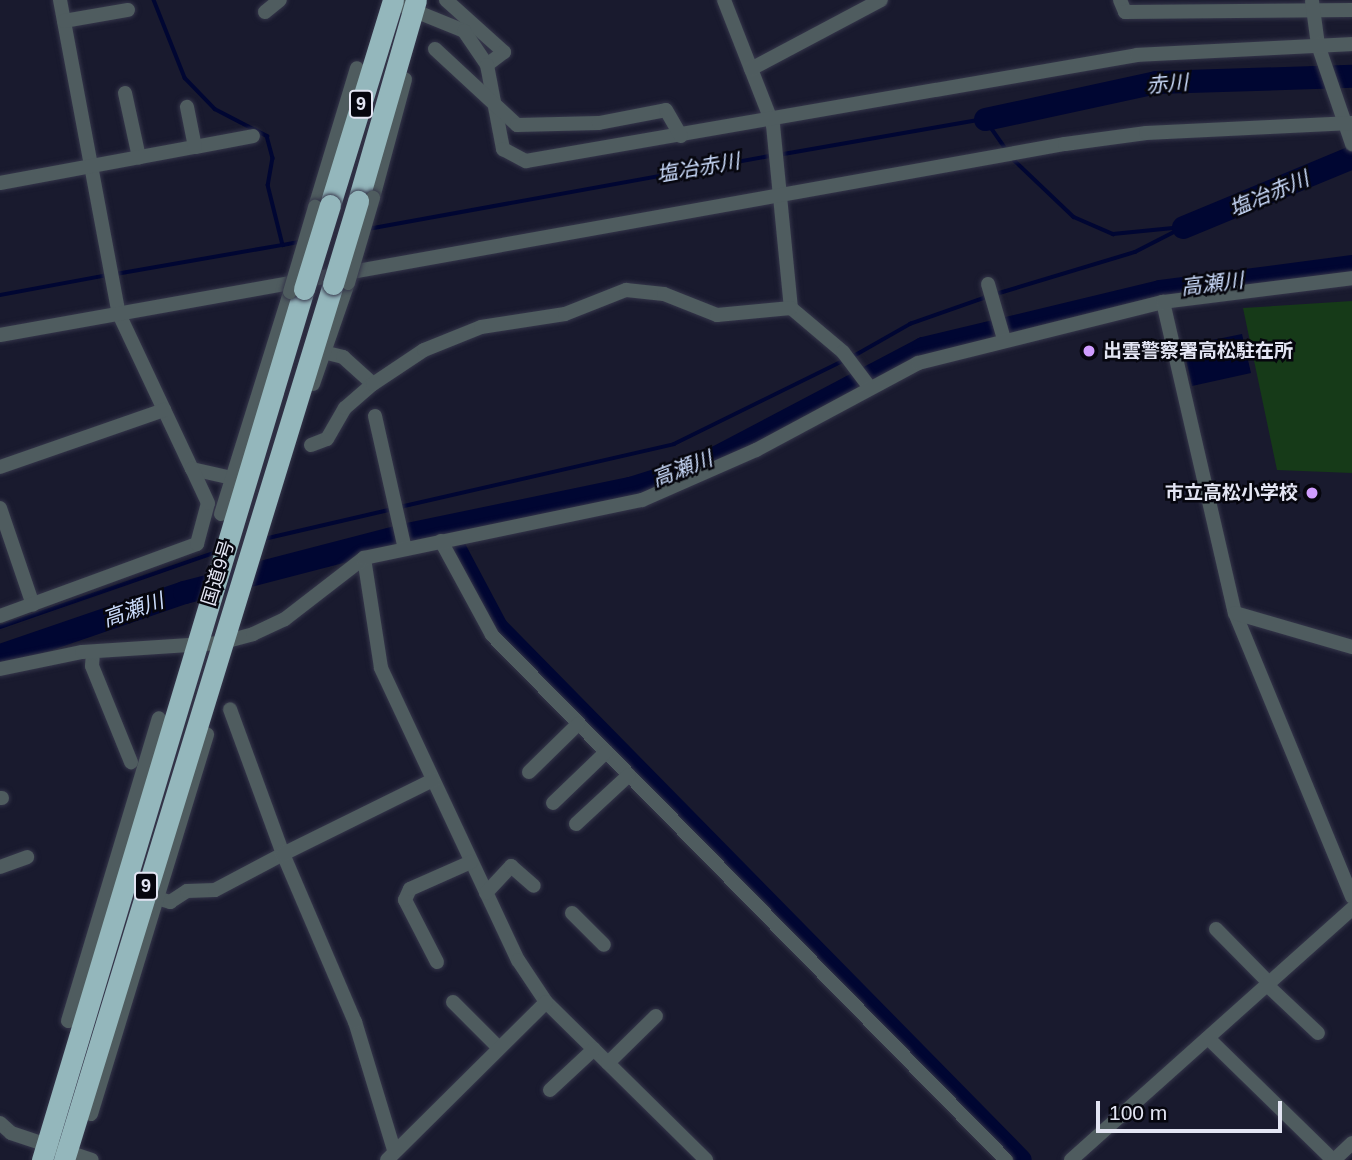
<!DOCTYPE html>
<html>
<head>
<meta charset="utf-8">
<style>
  body { margin:0 }
  #map { position:relative; width:1352px; height:1160px; overflow:hidden; background:#191a2e; font-family:Arial,"Noto Sans JP",sans-serif }
  div>[style] { position:absolute }
  .green>* { inset:0; background:#163a18 }
  .water>* { inset:0; background:#000632 }
  .stream>* { height:3.5px; margin:-1.75px; padding:0 1.75px; transform-origin:1.75px; border-radius:1.75px; background:#000632 }
  .river>* { height:23px; margin:-11.5px; padding:0 11.5px; transform-origin:11.5px; border-radius:11.5px; background:#000632 }
  .roads { filter:drop-shadow(0 0 2px #35364a) drop-shadow(0 0 2px #35364a) }
  .minor>* { height:14px; margin:-7px; padding:0 7px; transform-origin:7px; border-radius:7px; background:#4f5c5f }
  .highway>* { height:21px; margin:-10.5px; padding:0 10.5px; transform-origin:10.5px; border-radius:10.5px; background:#94b7bc }
  .bridges { filter:drop-shadow(0 0 2px #35364a) drop-shadow(0 0 2px #35364a) }
  .minor-bridge>* { height:14px; margin:-7px; padding:0 7px; transform-origin:7px; border-radius:7px; background:#4f5c5f }
  .highway-bridge>* { height:21px; margin:-10.5px; padding:0 10.5px; transform-origin:10.5px; border-radius:10.5px; background:#94b7bc }
  .dots>* { width:19px; height:19px; translate:-50% -50%; box-sizing:border-box; border:4px solid #06060e; border-radius:50% }
  span { translate:-50% -50%; white-space:nowrap; text-align:center; line-height:1.15; -webkit-text-stroke:5px #06060e; paint-order:stroke }
  .shield-label span { padding:2px 5px; background:#06060e; border:2px solid; border-radius:5px; -webkit-text-stroke-width:0 }
  .shield-label { font-size:18px; color:#e3e5f3; font-weight:700 }
  .poi-label { font-size:19px; color:#e3e5f3; font-weight:700 }
  .left { translate:0 -50%; text-align:left }
  .right { translate:-100% -50%; text-align:right }
  .street-label { font-size:19px; color:#e3e5f3 }
  .water-label { font-size:21px; color:#cbdcfc; font-style:italic }
  .scale { position:absolute; left:1096px; top:1101px; width:186px; height:32px; box-sizing:border-box; border:4px solid #e3e5f3; border-top:0; padding-left:9px; font-size:21px; line-height:24px; white-space:nowrap; color:#e3e5f3; -webkit-text-stroke:5px #06060e; paint-order:stroke }
</style>
</head>
<body>
<div id="map">
  <div class="green">
    <div style="clip-path:polygon(1352px 301px,1352px 473px,1277px 470px,1243px 308px)"></div>
  </div>
  <div class="water">
    <div style="clip-path:polygon(1242px 334px,1251px 373px,1192px 386px,1183px 346px)"></div>
  </div>
  <div class="stream">
    <div style="left:154px;top:0;width:84px;rotate:68.3deg"></div>
    <div style="left:185px;top:78px;width:43px;rotate:45.9deg"></div>
    <div style="left:215px;top:109px;width:59px;rotate:27.4deg"></div>
    <div style="left:267px;top:136px;width:23px;rotate:75deg"></div>
    <div style="left:273px;top:158px;width:27px;rotate:100deg"></div>
    <div style="left:268px;top:185px;width:62px;rotate:76deg"></div>
    <div style="left:283px;top:245px;width:16px;rotate:-11deg"></div>
    <div style="left:778px;top:155px;width:210px;rotate:-9.9deg"></div>
    <div style="left:985px;top:119px;width:38px;rotate:55deg"></div>
    <div style="left:1013px;top:159px;width:84px;rotate:43.6deg"></div>
    <div style="left:1074px;top:217px;width:43px;rotate:23.6deg"></div>
    <div style="left:1113px;top:234px;width:70px;rotate:-5.7deg"></div>
    <div style="left:368px;top:229px;width:409px;rotate:-10.3deg"></div>
    <div style="left:116px;top:274px;width:169px;rotate:-9.9deg"></div>
    <div style="left:996px;top:294px;width:145px;rotate:-16.8deg"></div>
    <div style="left:1135px;top:252px;width:51px;rotate:-27.1deg"></div>
    <div style="left:0;top:295px;width:110px;rotate:-10.5deg"></div>
    <div style="left:852px;top:357px;width:67px;rotate:-29.6deg"></div>
    <div style="left:910px;top:324px;width:84px;rotate:-19.5deg"></div>
    <div style="left:400px;top:507px;width:281px;rotate:-12.9deg"></div>
    <div style="left:674px;top:444px;width:191px;rotate:-26.2deg"></div>
    <div style="left:264px;top:539px;width:132px;rotate:-13.1deg"></div>
    <div style="left:0;top:627px;width:229px;rotate:-19.1deg"></div>
  </div>
  <div class="river">
    <div style="left:985px;top:119px;width:175px;rotate:-12.2deg"></div>
    <div style="left:1156px;top:82px;width:196px;rotate:-1.8deg"></div>
    <div style="left:1183px;top:227px;width:183px;rotate:-22.5deg"></div>
    <div style="left:444px;top:529px;width:111px;rotate:62deg"></div>
    <div style="left:496px;top:627px;width:747px;rotate:45.49deg"></div>
    <div style="left:0;top:655px;width:194px;rotate:-18.9deg"></div>
    <div style="left:184px;top:592px;width:230px;rotate:-14.6deg"></div>
    <div style="left:407px;top:534px;width:228px;rotate:-11.7deg"></div>
    <div style="left:630px;top:488px;width:70px;rotate:-17.4deg"></div>
    <div style="left:697px;top:467px;width:255px;rotate:-27.8deg"></div>
    <div style="left:923px;top:348px;width:244px;rotate:-13.5deg"></div>
    <div style="left:1160px;top:291px;width:194px;rotate:-7.4deg"></div>
  </div>
  <div class="roads">
    <div class="minor">
      <div style="left:60px;top:0;width:319px;rotate:79.4deg"></div>
      <div style="left:119px;top:314px;width:171px;rotate:64.8deg"></div>
      <div style="left:192px;top:469px;width:41px;rotate:12.7deg"></div>
      <div style="left:446px;top:0;width:78px;rotate:41.9deg"></div>
      <div style="left:504px;top:52px;width:21px;rotate:143deg"></div>
      <div style="left:724px;top:0;width:134px;rotate:68.6deg"></div>
      <div style="left:773px;top:125px;width:184px;rotate:84.4deg"></div>
      <div style="left:791px;top:308px;width:68px;rotate:40.2deg"></div>
      <div style="left:843px;top:352px;width:41px;rotate:52.9deg"></div>
      <div style="left:1120px;top:0;width:13px;rotate:67deg"></div>
      <div style="left:1125px;top:12px;width:227px;rotate:-0.5deg"></div>
      <div style="left:1312px;top:1px;width:44px;rotate:82.2deg"></div>
      <div style="left:1318px;top:45px;width:105px;rotate:71deg"></div>
      <div style="left:405px;top:7px;width:64px;rotate:22.1deg"></div>
      <div style="left:464px;top:31px;width:41px;rotate:55.9deg"></div>
      <div style="left:487px;top:65px;width:86px;rotate:79.2deg"></div>
      <div style="left:503px;top:149px;width:26px;rotate:28deg"></div>
      <div style="left:526px;top:161px;width:620px;rotate:-9.84deg"></div>
      <div style="left:1137px;top:55px;width:215px;rotate:-2.9deg"></div>
      <div style="left:265px;top:12px;width:19px;rotate:-39deg"></div>
      <div style="left:64px;top:21px;width:65px;rotate:-9.8deg"></div>
      <div style="left:435px;top:49px;width:112px;rotate:42.8deg"></div>
      <div style="left:517px;top:125px;width:82px;rotate:-1.4deg"></div>
      <div style="left:599px;top:123px;width:68px;rotate:-11deg"></div>
      <div style="left:666px;top:110px;width:30px;rotate:60deg"></div>
      <div style="left:751px;top:69px;width:147px;rotate:-28deg"></div>
      <div style="left:125px;top:93px;width:66px;rotate:77.7deg"></div>
      <div style="left:195px;top:147px;width:59px;rotate:-10.7deg"></div>
      <div style="left:0;top:183px;width:198px;rotate:-10.5deg"></div>
      <div style="left:195px;top:147px;width:41px;rotate:-101.3deg"></div>
      <div style="left:373px;top:198px;width:123px;rotate:-74.9deg"></div>
      <div style="left:315px;top:207px;width:145px;rotate:-73.2deg"></div>
      <div style="left:988px;top:284px;width:57px;rotate:73.8deg"></div>
      <div style="left:1163px;top:302px;width:319px;rotate:77deg"></div>
      <div style="left:1235px;top:613px;width:307px;rotate:67.6deg"></div>
      <div style="left:0;top:335px;width:1082px;rotate:-10.17deg"></div>
      <div style="left:1065px;top:144px;width:82px;rotate:-7.7deg"></div>
      <div style="left:1146px;top:133px;width:206px;rotate:-2.8deg"></div>
      <div style="left:323px;top:352px;width:21px;rotate:14deg"></div>
      <div style="left:343px;top:357px;width:40px;rotate:42deg"></div>
      <div style="left:313px;top:384px;width:107px;rotate:-70.9deg"></div>
      <div style="left:375px;top:416px;width:136px;rotate:77.3deg"></div>
      <div style="left:311px;top:445px;width:17px;rotate:-21deg"></div>
      <div style="left:327px;top:439px;width:36px;rotate:-60deg"></div>
      <div style="left:345px;top:408px;width:37px;rotate:-41deg"></div>
      <div style="left:373px;top:384px;width:61px;rotate:-33.7deg"></div>
      <div style="left:424px;top:350px;width:61px;rotate:-22deg"></div>
      <div style="left:481px;top:327px;width:85px;rotate:-8.8deg"></div>
      <div style="left:565px;top:314px;width:66px;rotate:-21.5deg"></div>
      <div style="left:626px;top:290px;width:38px;rotate:6deg"></div>
      <div style="left:664px;top:294px;width:57px;rotate:21.6deg"></div>
      <div style="left:717px;top:315px;width:74px;rotate:-5.4deg"></div>
      <div style="left:0;top:467px;width:174px;rotate:-19.2deg"></div>
      <div style="left:0;top:508px;width:102px;rotate:71.2deg"></div>
      <div style="left:221px;top:514px;width:232px;rotate:-72.7deg"></div>
      <div style="left:441px;top:541px;width:107px;rotate:61.5deg"></div>
      <div style="left:492px;top:635px;width:735px;rotate:45.61deg"></div>
      <div style="left:364px;top:558px;width:111px;rotate:81.2deg"></div>
      <div style="left:381px;top:668px;width:323px;rotate:64.9deg"></div>
      <div style="left:518px;top:960px;width:50px;rotate:56.3deg"></div>
      <div style="left:546px;top:1002px;width:225px;rotate:44.6deg"></div>
      <div style="left:1235px;top:613px;width:122px;rotate:16.2deg"></div>
      <div style="left:0;top:616px;width:210px;rotate:-20.1deg"></div>
      <div style="left:197px;top:544px;width:42px;rotate:-75deg"></div>
      <div style="left:208px;top:503px;width:38px;rotate:-115deg"></div>
      <div style="left:93px;top:652px;width:14px;rotate:94deg"></div>
      <div style="left:92px;top:666px;width:104px;rotate:67.9deg"></div>
      <div style="left:0;top:669px;width:84px;rotate:-11.7deg"></div>
      <div style="left:82px;top:652px;width:138px;rotate:-3.7deg"></div>
      <div style="left:220px;top:643px;width:34px;rotate:-15deg"></div>
      <div style="left:253px;top:634px;width:35px;rotate:-25deg"></div>
      <div style="left:285px;top:619px;width:100px;rotate:-37.7deg"></div>
      <div style="left:364px;top:558px;width:284px;rotate:-11.8deg"></div>
      <div style="left:642px;top:500px;width:124px;rotate:-23.7deg"></div>
      <div style="left:756px;top:450px;width:184px;rotate:-28.2deg"></div>
      <div style="left:918px;top:363px;width:252px;rotate:-14deg"></div>
      <div style="left:1163px;top:302px;width:191px;rotate:-7.2deg"></div>
      <div style="left:529px;top:772px;width:69px;rotate:-44.4deg"></div>
      <div style="left:0;top:798px;width:2px"></div>
      <div style="left:553px;top:803px;width:74px;rotate:-43.9deg"></div>
      <div style="left:576px;top:824px;width:72px;rotate:-42.8deg"></div>
      <div style="left:0;top:867px;width:29px;rotate:-20deg"></div>
      <div style="left:486px;top:893px;width:37px;rotate:-47deg"></div>
      <div style="left:511px;top:866px;width:30px;rotate:41deg"></div>
      <div style="left:157px;top:898px;width:14px;rotate:17deg"></div>
      <div style="left:170px;top:902px;width:20px;rotate:-33deg"></div>
      <div style="left:187px;top:891px;width:28px;rotate:-2deg"></div>
      <div style="left:215px;top:890px;width:77px;rotate:-27.9deg"></div>
      <div style="left:283px;top:854px;width:154px;rotate:-110.1deg"></div>
      <div style="left:572px;top:913px;width:45px;rotate:45deg"></div>
      <div style="left:1216px;top:929px;width:76px;rotate:45.5deg"></div>
      <div style="left:437px;top:962px;width:70px;rotate:-117.3deg"></div>
      <div style="left:405px;top:900px;width:12px;rotate:-66deg"></div>
      <div style="left:410px;top:889px;width:67px;rotate:-23.9deg"></div>
      <div style="left:1267px;top:985px;width:70px;rotate:43.3deg"></div>
      <div style="left:453px;top:1002px;width:65px;rotate:45deg"></div>
      <div style="left:68px;top:1021px;width:316px;rotate:-73.3deg"></div>
      <div style="left:1208px;top:1038px;width:175px;rotate:44.3deg"></div>
      <div style="left:608px;top:1063px;width:67px;rotate:-44.4deg"></div>
      <div style="left:550px;top:1090px;width:60px;rotate:-43deg"></div>
      <div style="left:91px;top:1114px;width:397px;rotate:-73deg"></div>
      <div style="left:0;top:1123px;width:15px;rotate:42deg"></div>
      <div style="left:11px;top:1133px;width:85px;rotate:18.4deg"></div>
      <div style="left:394px;top:1150px;width:134px;rotate:-106.9deg"></div>
      <div style="left:355px;top:1022px;width:183px;rotate:-113.2deg"></div>
      <div style="left:283px;top:854px;width:167px;rotate:-26.3deg"></div>
      <div style="left:387px;top:1160px;width:224px;rotate:-44.8deg"></div>
      <div style="left:1071px;top:1160px;width:377px;rotate:-41.8deg"></div>
      <div style="left:1334px;top:1160px;width:25px;rotate:-43deg"></div>
    </div>
    <div class="highway">
      <div style="left:358px;top:201px;width:209px;rotate:-73.9deg"></div>
      <div style="left:330px;top:205px;width:214px;rotate:-72.9deg"></div>
      <div style="left:42px;top:1160px;width:910px;rotate:-73.26deg"></div>
      <div style="left:64px;top:1160px;width:916px;rotate:-72.93deg"></div>
    </div>
  </div>
  <div class="bridges">
    <div class="minor-bridge">
      <div style="left:348px;top:283px;width:89px;rotate:-73.6deg"></div>
      <div style="left:290px;top:292px;width:89px;rotate:-73.6deg"></div>
    </div>
    <div class="highway-bridge">
      <div style="left:333px;top:284px;width:87px;rotate:-73.2deg"></div>
      <div style="left:304px;top:289px;width:88px;rotate:-72.8deg"></div>
    </div>
  </div>
  <div class="dots">
    <div style="left:1089px;top:351px;background:#d09dff"></div>
    <div style="left:1312px;top:493px;background:#d09dff"></div>
  </div>
  <div class="shield-label">
    <span style="left:361px;top:104px">9</span>
    <span style="left:146px;top:886px">9</span>
  </div>
  <div class="poi-label">
    <span class="left" style="left:1103px;top:351px">出雲警察署高松駐在所</span>
    <span class="right" style="left:1298px;top:493px">市立高松小学校</span>
  </div>
  <div class="street-label">
    <span style="left:218px;top:573px;rotate:-73deg">国道9号</span>
  </div>
  <div class="water-label">
    <span style="left:1167px;top:84px;rotate:-5deg">赤川</span>
    <span style="left:698px;top:168px;rotate:-10deg">塩冶赤川</span>
    <span style="left:1269px;top:194px;rotate:-23deg">塩冶赤川</span>
    <span style="left:1212px;top:284px;rotate:-7deg">高瀬川</span>
    <span style="left:682px;top:469px;rotate:-21deg">高瀬川</span>
    <span style="left:133px;top:610px;rotate:-19deg">高瀬川</span>
  </div>
  <div class="scale">100 m</div>
</div>
</body>
</html>
